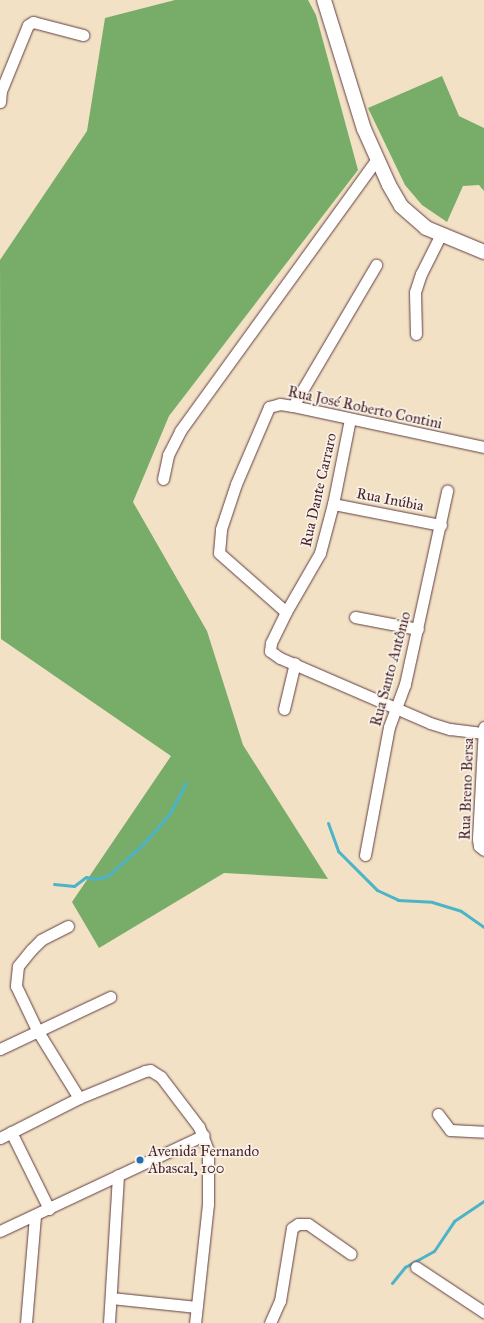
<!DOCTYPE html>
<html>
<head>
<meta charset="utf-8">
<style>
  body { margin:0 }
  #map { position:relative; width:484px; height:1323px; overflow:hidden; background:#f2e1c4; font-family:"IM FELL Great Primer",serif }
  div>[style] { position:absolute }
  .forest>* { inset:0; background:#78ac69 }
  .stream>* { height:3px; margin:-1.5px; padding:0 1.5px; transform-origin:1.5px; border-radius:1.5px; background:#4bb4c8 }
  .roads { filter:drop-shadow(0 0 1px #633c42) drop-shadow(0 0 1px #633c42) }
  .minor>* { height:11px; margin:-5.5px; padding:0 5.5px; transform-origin:5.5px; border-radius:5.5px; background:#fff }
  .tertiary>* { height:14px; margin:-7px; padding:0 7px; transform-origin:7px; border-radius:7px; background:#fff }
  .dots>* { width:11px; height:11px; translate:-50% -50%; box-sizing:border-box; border:2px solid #f7f3e8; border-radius:50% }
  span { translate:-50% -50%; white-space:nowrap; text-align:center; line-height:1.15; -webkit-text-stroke:3.5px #f7f3e8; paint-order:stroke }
  .street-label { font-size:15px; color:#4a1f2b }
  .poi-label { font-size:15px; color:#4a1f2b }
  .left { translate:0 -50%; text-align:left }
</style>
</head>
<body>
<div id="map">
  <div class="forest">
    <div style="clip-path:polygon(175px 0,308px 0,316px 15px,358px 170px,169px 416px,133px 502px,207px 631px,243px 745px,328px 879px,224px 873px,99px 948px,72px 902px,171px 756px,1px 639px,0 260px,87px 131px,105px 18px)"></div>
    <div style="clip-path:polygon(442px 76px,459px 116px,484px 128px,484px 191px,479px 185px,463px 186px,447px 222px,422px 205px,405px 185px,368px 108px)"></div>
  </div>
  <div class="stream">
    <div style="left:328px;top:823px;width:30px;rotate:70deg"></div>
    <div style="left:338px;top:851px;width:55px;rotate:45deg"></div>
    <div style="left:377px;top:890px;width:23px;rotate:25deg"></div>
    <div style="left:398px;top:900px;width:34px;rotate:3deg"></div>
    <div style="left:432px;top:902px;width:30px;rotate:17deg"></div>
    <div style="left:461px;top:911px;width:28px;rotate:35deg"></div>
    <div style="left:54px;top:884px;width:20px;rotate:6deg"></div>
    <div style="left:74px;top:886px;width:15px;rotate:-37deg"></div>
    <div style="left:86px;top:877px;width:8px;rotate:14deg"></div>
    <div style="left:94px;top:879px;width:14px;rotate:-12deg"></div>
    <div style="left:108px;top:876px;width:52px;rotate:-42.6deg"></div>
    <div style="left:146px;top:841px;width:37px;rotate:-49deg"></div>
    <div style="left:170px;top:813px;width:34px;rotate:-62deg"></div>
    <div style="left:392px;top:1283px;width:21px;rotate:-51deg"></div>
    <div style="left:405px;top:1267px;width:33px;rotate:-29deg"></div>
    <div style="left:434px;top:1251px;width:36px;rotate:-56deg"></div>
    <div style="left:454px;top:1221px;width:36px;rotate:-34deg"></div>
  </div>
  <div class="roads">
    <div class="minor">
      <div style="left:0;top:102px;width:11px;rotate:-85deg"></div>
      <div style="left:1px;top:91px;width:71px;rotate:-67.8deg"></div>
      <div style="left:28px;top:25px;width:6px;rotate:-31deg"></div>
      <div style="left:33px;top:22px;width:52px;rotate:14.6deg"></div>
      <div style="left:416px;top:334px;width:42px;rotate:-91.4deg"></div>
      <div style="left:415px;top:292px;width:19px;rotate:-72deg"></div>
      <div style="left:421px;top:274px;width:42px;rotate:-63.4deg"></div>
      <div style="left:293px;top:406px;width:164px;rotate:-59.5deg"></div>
      <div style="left:350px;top:419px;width:87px;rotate:101.3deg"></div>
      <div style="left:333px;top:504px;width:51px;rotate:104.9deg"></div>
      <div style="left:320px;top:553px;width:68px;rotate:120deg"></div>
      <div style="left:286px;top:612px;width:34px;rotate:116deg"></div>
      <div style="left:271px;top:643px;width:8px;rotate:97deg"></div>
      <div style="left:270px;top:651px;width:12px;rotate:35deg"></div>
      <div style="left:280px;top:658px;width:163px;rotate:23.4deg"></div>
      <div style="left:430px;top:723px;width:21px;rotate:17deg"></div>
      <div style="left:450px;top:729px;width:34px;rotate:7deg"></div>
      <div style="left:163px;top:479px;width:25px;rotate:-78deg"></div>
      <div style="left:168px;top:455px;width:27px;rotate:-63deg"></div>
      <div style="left:180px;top:431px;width:334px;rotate:-54.1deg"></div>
      <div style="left:333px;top:504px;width:110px;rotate:11deg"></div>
      <div style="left:286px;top:612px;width:89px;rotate:-138.6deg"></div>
      <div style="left:219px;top:553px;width:24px;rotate:-85deg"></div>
      <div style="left:221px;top:529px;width:47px;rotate:-71.6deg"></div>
      <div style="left:236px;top:484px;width:84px;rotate:-66.8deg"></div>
      <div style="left:269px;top:407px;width:11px;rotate:-15deg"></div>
      <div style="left:280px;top:404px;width:13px;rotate:9deg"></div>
      <div style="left:293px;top:406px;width:195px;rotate:12.1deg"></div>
      <div style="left:355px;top:617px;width:64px;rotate:10.8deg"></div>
      <div style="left:284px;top:709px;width:47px;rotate:-76.6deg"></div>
      <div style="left:484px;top:727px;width:112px;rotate:93.1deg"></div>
      <div style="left:478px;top:839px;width:7px;rotate:82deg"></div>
      <div style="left:479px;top:846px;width:6px;rotate:39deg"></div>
      <div style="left:365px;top:855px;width:130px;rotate:-79.4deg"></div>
      <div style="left:389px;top:727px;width:46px;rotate:-69.6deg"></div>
      <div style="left:405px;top:684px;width:198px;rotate:-77.7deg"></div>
      <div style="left:68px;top:926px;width:30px;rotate:153deg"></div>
      <div style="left:41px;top:940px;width:14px;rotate:135deg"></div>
      <div style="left:31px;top:950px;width:21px;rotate:129deg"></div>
      <div style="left:18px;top:966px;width:20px;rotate:96deg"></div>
      <div style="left:16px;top:986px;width:49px;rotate:64.5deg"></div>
      <div style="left:37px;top:1030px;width:80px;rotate:58.3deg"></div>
      <div style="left:0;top:1049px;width:122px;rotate:-25.3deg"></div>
      <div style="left:438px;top:1114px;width:20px;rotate:53deg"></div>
      <div style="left:450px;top:1130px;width:34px;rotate:3deg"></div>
      <div style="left:11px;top:1132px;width:86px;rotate:63.7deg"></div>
      <div style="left:0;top:1138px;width:89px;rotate:-26.9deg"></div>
      <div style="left:79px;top:1098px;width:71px;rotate:-22.2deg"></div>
      <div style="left:145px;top:1071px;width:5px;rotate:-11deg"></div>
      <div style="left:150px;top:1070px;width:13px;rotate:32deg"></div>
      <div style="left:161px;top:1077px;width:63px;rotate:52.8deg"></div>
      <div style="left:199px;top:1127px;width:26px;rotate:69deg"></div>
      <div style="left:208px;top:1151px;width:53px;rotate:90deg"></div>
      <div style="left:208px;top:1204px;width:120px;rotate:96.2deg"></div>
      <div style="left:0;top:1231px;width:225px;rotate:-25.2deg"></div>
      <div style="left:416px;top:1267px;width:82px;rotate:33.5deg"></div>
      <div style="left:111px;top:1298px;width:86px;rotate:6deg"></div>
      <div style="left:26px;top:1323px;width:108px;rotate:-85.2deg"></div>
      <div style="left:109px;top:1323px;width:148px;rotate:-86.5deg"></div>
      <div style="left:270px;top:1323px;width:24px;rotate:-66deg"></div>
      <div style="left:280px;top:1301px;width:74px;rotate:-80.7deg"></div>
      <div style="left:292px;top:1228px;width:7px;rotate:-34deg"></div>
      <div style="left:298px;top:1224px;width:10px"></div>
      <div style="left:308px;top:1224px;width:52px;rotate:34.9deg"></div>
    </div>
    <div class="tertiary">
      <div style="left:324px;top:0;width:135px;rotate:72.8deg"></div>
      <div style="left:364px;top:129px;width:61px;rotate:65.9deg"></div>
      <div style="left:389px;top:185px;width:24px;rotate:60deg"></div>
      <div style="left:401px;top:206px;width:33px;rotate:41deg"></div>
      <div style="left:426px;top:228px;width:63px;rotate:22.5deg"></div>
    </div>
  </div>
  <div class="dots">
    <div style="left:140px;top:1160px;background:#1f6fb2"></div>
  </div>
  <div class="street-label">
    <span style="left:365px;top:408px;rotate:12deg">Rua José Roberto Contini</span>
    <span style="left:319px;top:490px;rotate:-77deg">Rua Dante Carraro</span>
    <span style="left:390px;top:500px;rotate:11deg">Rua Inúbia</span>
    <span style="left:391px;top:669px;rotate:-75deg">Rua Santo Antônio</span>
    <span style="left:467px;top:789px;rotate:-88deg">Rua Breno Bersa</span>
  </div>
  <div class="poi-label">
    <span class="left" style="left:148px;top:1160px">Avenida Fernando<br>Abascal, 100</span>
  </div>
</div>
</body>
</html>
